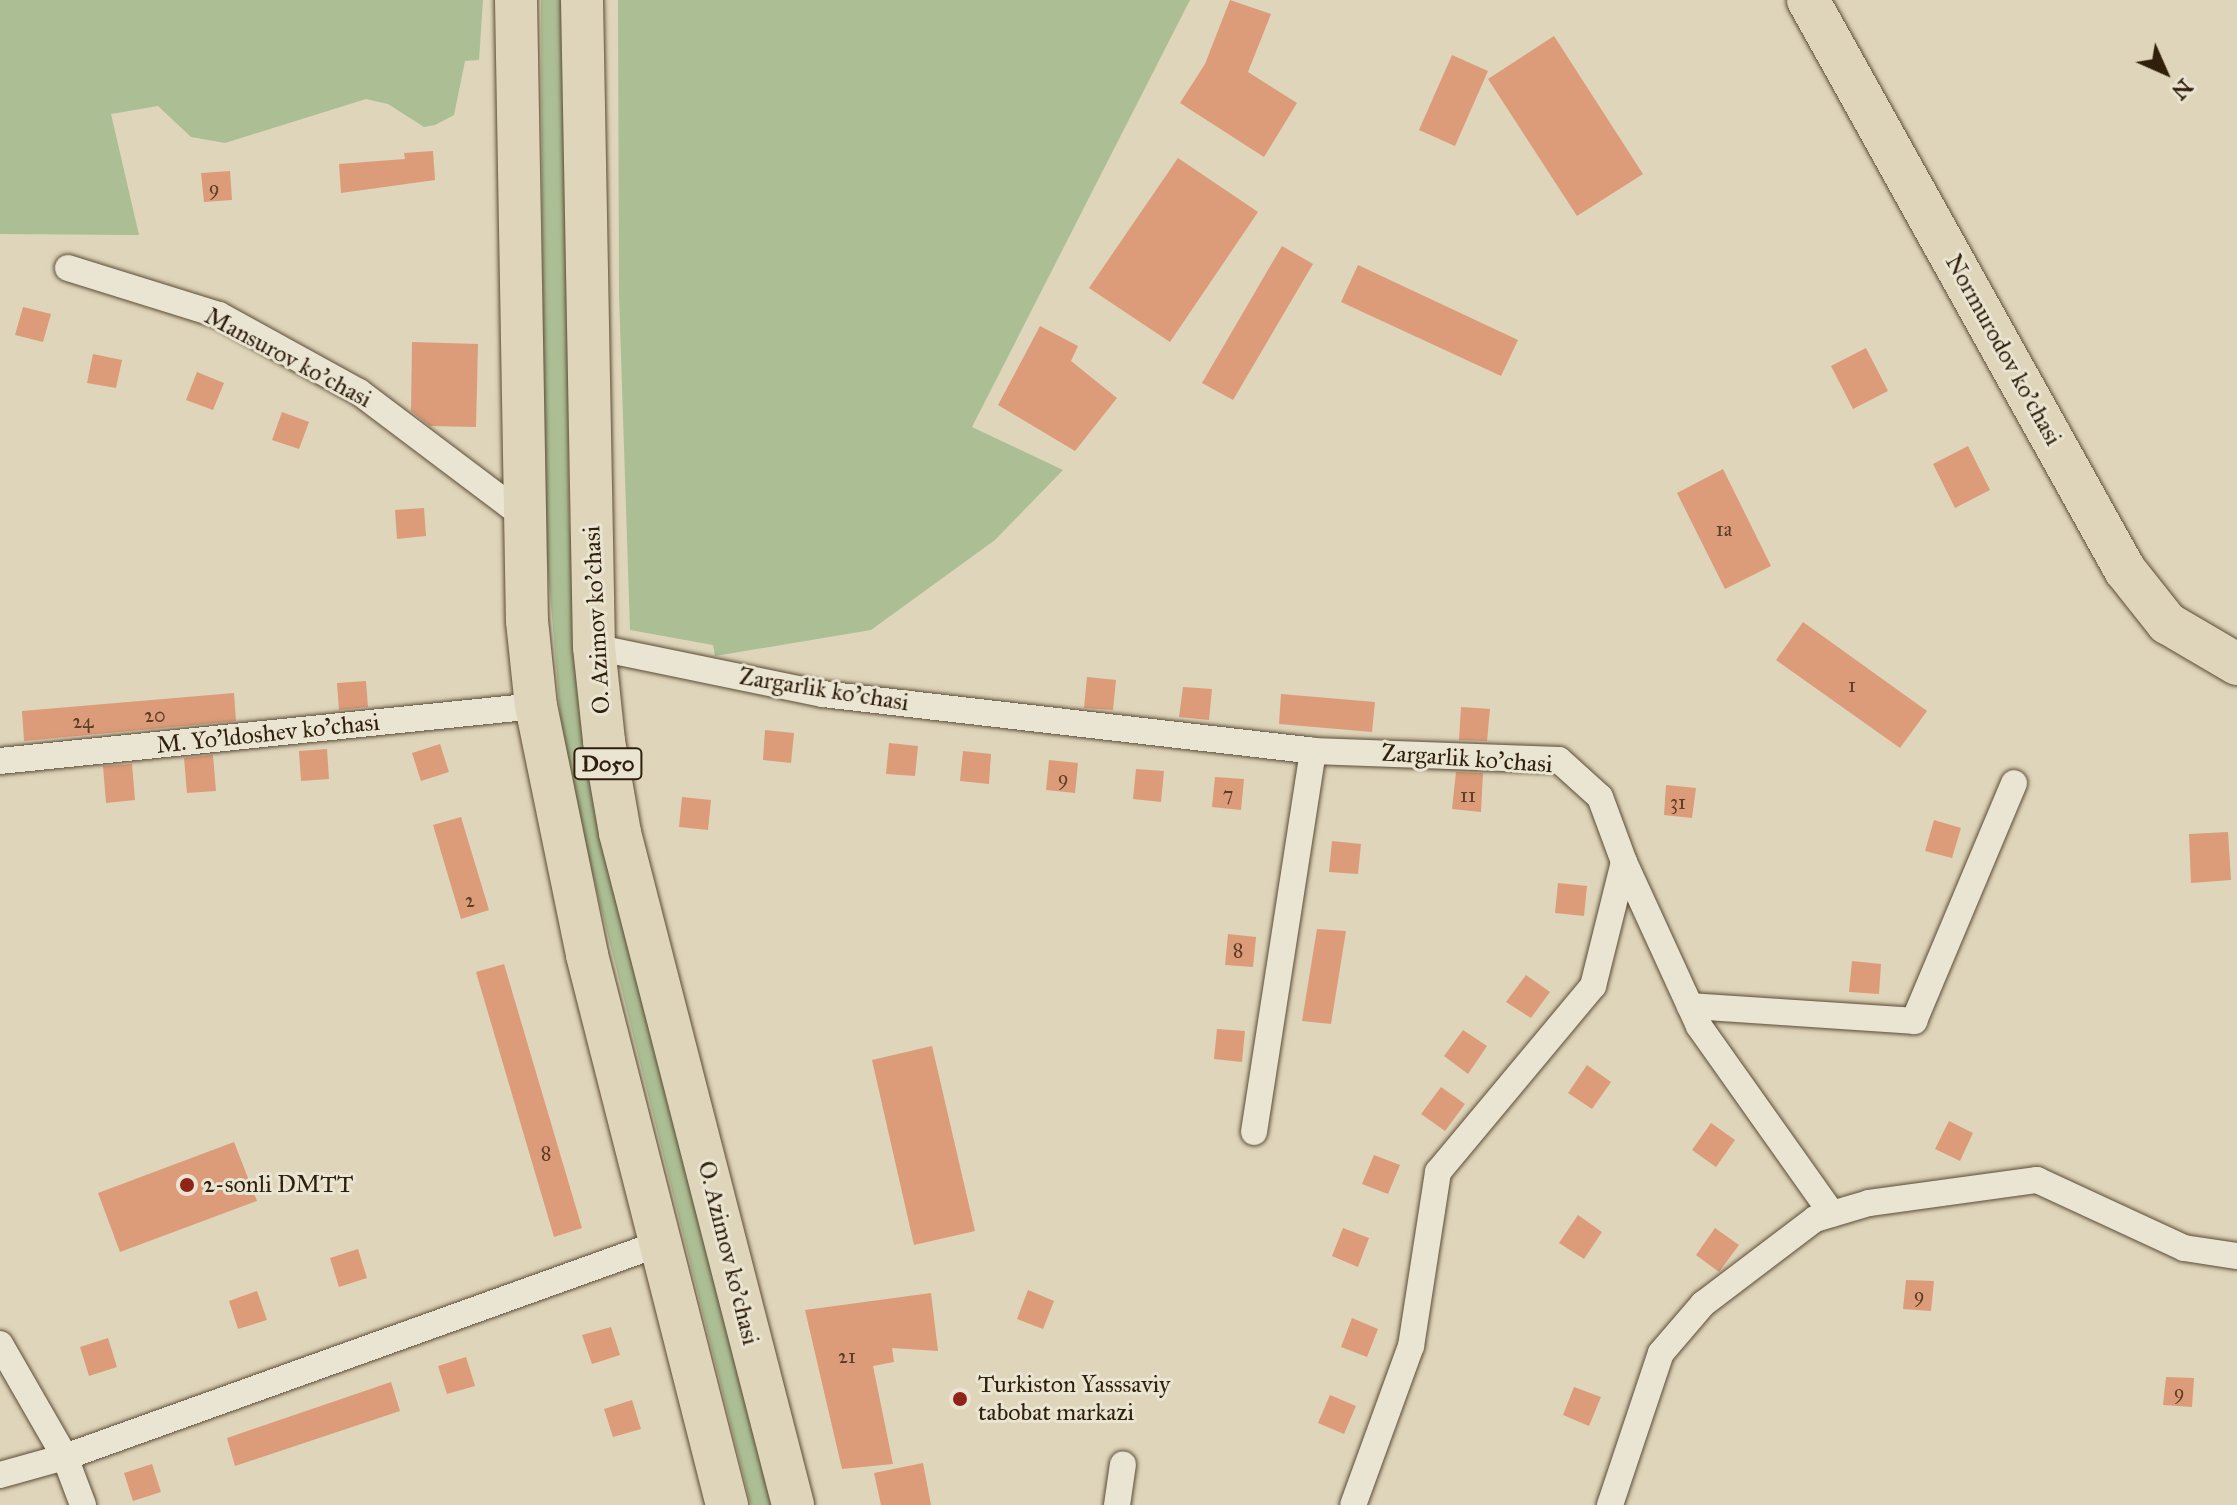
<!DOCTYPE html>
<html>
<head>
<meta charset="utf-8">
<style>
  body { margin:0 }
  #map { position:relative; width:2237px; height:1505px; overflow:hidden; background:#dfd5ba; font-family:"IM FELL Great Primer",serif }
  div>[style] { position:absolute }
  .green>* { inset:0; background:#acbe94 }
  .building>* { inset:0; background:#dc9c7a }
  .roads { filter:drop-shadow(0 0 2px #5c4c36) drop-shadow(0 0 2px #5c4c36) }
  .minor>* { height:26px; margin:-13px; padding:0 13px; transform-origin:13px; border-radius:13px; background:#eae4d2 }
  .primary>* { height:42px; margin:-21px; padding:0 21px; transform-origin:21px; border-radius:21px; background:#dfd5ba }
  .dots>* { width:22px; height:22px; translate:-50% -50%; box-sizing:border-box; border:4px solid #eae4d2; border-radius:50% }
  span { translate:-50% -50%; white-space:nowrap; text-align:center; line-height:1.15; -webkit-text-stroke:6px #eae4d2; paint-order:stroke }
  .number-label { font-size:20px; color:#5b3e26 }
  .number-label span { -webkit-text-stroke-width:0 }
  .shield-label span { padding:2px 6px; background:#eae4d2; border:2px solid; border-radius:6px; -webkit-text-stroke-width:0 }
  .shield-label { font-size:22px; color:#301f0a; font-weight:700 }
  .street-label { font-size:24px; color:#301f0a }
  .poi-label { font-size:24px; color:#301f0a }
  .left { translate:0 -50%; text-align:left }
  .north { position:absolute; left:2125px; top:32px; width:80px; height:80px; -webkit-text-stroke:6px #eae4d2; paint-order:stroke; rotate:135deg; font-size:22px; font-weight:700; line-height:32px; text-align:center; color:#301f0a }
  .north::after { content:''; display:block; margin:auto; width:28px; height:36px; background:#301f0a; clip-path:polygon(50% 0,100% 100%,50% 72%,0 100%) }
</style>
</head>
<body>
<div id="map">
  <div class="green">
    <div style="clip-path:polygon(0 0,483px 0,479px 60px,465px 61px,454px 115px,435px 125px,424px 127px,388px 104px,366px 99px,225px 143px,191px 137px,158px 106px,111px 114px,139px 235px,0 234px)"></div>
    <div style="clip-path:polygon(541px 0,566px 0,569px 519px,591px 750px,779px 1505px,751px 1505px,564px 760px,544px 521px)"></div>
    <div style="clip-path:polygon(618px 0,1190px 0,972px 427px,1063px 470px,995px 540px,871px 630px,715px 656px,713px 645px,630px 630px,619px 295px)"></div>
  </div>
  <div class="building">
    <div style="clip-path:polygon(1230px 0,1271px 14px,1248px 72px,1297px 103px,1264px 157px,1180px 103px,1205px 64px)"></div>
    <div style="clip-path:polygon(1554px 36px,1643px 174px,1577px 216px,1488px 79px)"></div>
    <div style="clip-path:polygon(1452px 55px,1488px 71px,1455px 146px,1419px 130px)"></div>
    <div style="clip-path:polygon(433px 151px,435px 180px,341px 193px,339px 164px,405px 159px,404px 153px)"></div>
    <div style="clip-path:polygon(1178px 158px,1258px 212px,1170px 342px,1089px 288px)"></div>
    <div style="clip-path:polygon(230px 171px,232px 200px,204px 202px,201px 173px)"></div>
    <div style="clip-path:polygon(1282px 246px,1313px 264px,1233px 400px,1202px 383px)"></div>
    <div style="clip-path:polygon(1358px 265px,1518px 340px,1501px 376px,1341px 302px)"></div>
    <div style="clip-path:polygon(23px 307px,51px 314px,43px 342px,15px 335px)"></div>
    <div style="clip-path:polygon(1040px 326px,1078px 346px,1071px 361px,1117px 398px,1075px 451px,998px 405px)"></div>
    <div style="clip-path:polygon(412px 342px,478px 344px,476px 427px,430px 426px,411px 411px)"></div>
    <div style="clip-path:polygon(1866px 348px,1888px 391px,1853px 409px,1831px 366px)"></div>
    <div style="clip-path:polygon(93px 354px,122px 360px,116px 388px,87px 383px)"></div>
    <div style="clip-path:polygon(197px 372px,224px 383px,213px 410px,186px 400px)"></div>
    <div style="clip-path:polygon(282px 412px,309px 422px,299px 449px,272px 440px)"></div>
    <div style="clip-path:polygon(1968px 446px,1990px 490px,1955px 508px,1933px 464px)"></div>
    <div style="clip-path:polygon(1723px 469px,1771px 566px,1725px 589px,1677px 493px)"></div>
    <div style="clip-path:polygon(424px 508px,426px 536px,397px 539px,395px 510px)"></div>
    <div style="clip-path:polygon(1803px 622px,1927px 711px,1900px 748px,1776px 660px)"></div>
    <div style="clip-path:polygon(1087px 677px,1116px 680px,1113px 710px,1084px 708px)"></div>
    <div style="clip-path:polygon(366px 681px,368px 707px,339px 710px,337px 683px)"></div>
    <div style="clip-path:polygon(1183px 687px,1212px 689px,1209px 720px,1179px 717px)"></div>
    <div style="clip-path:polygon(234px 693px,236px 721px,24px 741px,22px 711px)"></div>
    <div style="clip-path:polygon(1281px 694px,1375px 702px,1372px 732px,1279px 724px)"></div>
    <div style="clip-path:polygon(1461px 707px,1490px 709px,1487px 741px,1459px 740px)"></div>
    <div style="clip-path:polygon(765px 730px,794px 733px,791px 763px,763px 760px)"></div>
    <div style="clip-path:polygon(889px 743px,918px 746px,915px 776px,886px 774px)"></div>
    <div style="clip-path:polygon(440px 744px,449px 772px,421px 781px,412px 753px)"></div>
    <div style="clip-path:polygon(327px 749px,329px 779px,301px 781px,299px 751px)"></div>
    <div style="clip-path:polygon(963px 751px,991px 754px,989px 784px,960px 781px)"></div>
    <div style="clip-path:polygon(213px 755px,216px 791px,187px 793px,184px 758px)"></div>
    <div style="clip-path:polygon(1049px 760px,1078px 763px,1075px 793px,1046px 790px)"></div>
    <div style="clip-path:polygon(132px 764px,135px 800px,106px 803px,103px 766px)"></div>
    <div style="clip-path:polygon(1136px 769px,1164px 771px,1161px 802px,1133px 799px)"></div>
    <div style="clip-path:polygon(1456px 772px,1483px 773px,1481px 812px,1452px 809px)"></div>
    <div style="clip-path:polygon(1215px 777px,1244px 779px,1241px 810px,1212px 807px)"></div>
    <div style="clip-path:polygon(1666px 785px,1696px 788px,1692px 818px,1664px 815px)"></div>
    <div style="clip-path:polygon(682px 797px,711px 800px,708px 830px,679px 827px)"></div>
    <div style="clip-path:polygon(461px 817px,489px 910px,461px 919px,433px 825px)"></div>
    <div style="clip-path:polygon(1934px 820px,1961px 828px,1952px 858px,1925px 851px)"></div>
    <div style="clip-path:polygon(2228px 832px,2231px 880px,2191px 883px,2189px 834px)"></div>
    <div style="clip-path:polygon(1332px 841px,1361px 844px,1358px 874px,1329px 872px)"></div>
    <div style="clip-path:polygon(1558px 883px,1587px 886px,1584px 916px,1555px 913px)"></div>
    <div style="clip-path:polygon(1317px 929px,1346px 931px,1331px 1024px,1302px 1021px)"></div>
    <div style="clip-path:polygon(1228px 934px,1256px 937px,1253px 967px,1225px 965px)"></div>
    <div style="clip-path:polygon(1852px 961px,1881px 964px,1879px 994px,1849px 992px)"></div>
    <div style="clip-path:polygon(504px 964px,582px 1228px,554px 1237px,476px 972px)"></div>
    <div style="clip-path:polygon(1526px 975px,1550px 992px,1531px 1018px,1506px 1002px)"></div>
    <div style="clip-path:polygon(1217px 1029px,1245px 1031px,1242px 1062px,1214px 1059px)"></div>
    <div style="clip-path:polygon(1463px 1030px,1487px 1046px,1468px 1074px,1444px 1056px)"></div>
    <div style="clip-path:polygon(932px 1046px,975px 1231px,914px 1245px,872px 1060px)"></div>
    <div style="clip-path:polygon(1587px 1065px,1611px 1082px,1592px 1109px,1568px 1093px)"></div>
    <div style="clip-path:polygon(1441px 1087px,1465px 1104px,1445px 1131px,1421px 1114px)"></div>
    <div style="clip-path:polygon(1949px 1121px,1973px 1133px,1960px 1161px,1935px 1149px)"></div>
    <div style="clip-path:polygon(1711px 1123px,1735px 1140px,1716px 1167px,1692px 1150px)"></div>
    <div style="clip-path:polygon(234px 1142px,257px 1201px,120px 1252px,98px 1193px)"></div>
    <div style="clip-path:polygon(1374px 1155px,1400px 1165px,1388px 1194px,1362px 1184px)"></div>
    <div style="clip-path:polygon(1578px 1215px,1602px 1232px,1584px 1259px,1559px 1243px)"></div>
    <div style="clip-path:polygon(1343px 1228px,1369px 1238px,1358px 1267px,1332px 1256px)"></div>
    <div style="clip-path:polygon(1715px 1228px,1739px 1245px,1719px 1272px,1696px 1255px)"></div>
    <div style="clip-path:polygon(358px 1249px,367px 1278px,339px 1287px,330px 1258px)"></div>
    <div style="clip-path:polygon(1906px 1280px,1934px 1281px,1931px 1311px,1903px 1309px)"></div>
    <div style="clip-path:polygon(1028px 1290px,1054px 1301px,1043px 1329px,1017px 1319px)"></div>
    <div style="clip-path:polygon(257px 1291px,267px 1320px,238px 1329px,229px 1301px)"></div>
    <div style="clip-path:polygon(931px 1293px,938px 1351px,892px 1348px,894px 1362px,873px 1366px,893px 1464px,842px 1469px,805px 1310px)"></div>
    <div style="clip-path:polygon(1352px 1318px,1378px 1329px,1367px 1357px,1341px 1347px)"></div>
    <div style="clip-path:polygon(611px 1327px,620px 1355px,592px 1364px,582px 1335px)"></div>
    <div style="clip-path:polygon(108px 1338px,117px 1367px,89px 1376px,80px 1347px)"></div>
    <div style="clip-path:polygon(466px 1357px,475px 1386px,447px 1394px,438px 1366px)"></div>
    <div style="clip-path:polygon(2166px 1377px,2194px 1378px,2192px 1407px,2163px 1405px)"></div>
    <div style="clip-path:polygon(391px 1382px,400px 1411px,235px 1466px,227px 1438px)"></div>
    <div style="clip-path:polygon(1574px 1387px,1601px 1397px,1589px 1426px,1563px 1415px)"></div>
    <div style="clip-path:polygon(1330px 1395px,1356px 1406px,1344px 1434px,1318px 1423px)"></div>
    <div style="clip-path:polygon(632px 1400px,641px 1429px,613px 1437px,604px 1409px)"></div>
    <div style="clip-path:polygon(923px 1463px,931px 1505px,881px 1505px,874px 1473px)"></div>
    <div style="clip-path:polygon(152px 1464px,161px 1492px,133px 1501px,124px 1473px)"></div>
  </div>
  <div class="roads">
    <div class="minor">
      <div style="left:68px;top:268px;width:158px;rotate:17.3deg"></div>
      <div style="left:219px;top:315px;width:160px;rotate:28.8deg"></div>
      <div style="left:359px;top:392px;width:209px;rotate:37deg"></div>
      <div style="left:594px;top:647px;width:234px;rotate:11.6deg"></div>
      <div style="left:823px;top:694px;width:493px;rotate:6.6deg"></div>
      <div style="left:1313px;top:751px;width:246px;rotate:2.1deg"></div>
      <div style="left:1559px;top:760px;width:55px;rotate:42.1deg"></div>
      <div style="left:1600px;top:797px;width:69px;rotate:69.7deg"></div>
      <div style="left:1624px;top:862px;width:128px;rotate:104deg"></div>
      <div style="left:1593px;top:986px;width:242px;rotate:129.8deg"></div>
      <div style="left:1438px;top:1172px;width:176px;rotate:98.8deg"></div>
      <div style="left:1411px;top:1346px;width:169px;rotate:110deg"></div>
      <div style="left:0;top:761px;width:539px;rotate:-5.86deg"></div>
      <div style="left:1624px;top:862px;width:180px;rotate:65.4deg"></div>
      <div style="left:1699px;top:1026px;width:230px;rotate:54.7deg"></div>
      <div style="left:1690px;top:1006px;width:225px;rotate:3.8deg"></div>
      <div style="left:1914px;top:1021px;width:258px;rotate:-67.2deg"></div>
      <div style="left:1254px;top:1132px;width:386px;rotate:-81.2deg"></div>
      <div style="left:0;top:1344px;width:130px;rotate:60.1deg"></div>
      <div style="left:65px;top:1457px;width:51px;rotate:69.4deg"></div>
      <div style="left:0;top:1475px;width:67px;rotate:-15.5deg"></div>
      <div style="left:65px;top:1457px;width:633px;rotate:-19.75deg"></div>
      <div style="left:1117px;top:1505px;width:41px;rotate:-81.7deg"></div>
      <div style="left:1610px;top:1505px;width:160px;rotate:-71.5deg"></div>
      <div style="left:1661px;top:1353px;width:65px;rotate:-49.4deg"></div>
      <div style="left:1703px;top:1304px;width:141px;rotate:-37.2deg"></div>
      <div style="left:1815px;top:1219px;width:56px;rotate:-16.5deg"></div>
      <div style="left:1869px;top:1203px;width:170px;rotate:-7.8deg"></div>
      <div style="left:2037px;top:1180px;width:162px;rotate:24.8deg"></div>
      <div style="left:2184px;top:1248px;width:54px;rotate:8.6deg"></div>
    </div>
    <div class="primary">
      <div style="left:516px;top:0;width:621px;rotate:88.99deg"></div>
      <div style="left:527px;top:621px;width:85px;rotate:84deg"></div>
      <div style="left:536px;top:706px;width:254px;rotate:78.4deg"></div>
      <div style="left:587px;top:955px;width:568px;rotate:75.72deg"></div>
      <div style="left:582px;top:0;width:647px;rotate:88.94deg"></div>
      <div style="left:594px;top:647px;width:95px;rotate:83.9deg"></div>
      <div style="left:604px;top:741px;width:93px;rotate:80.1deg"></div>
      <div style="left:620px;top:833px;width:694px;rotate:75.56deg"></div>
      <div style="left:1808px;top:0;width:652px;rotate:60.92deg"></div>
      <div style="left:2125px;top:570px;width:68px;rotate:51.6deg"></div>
      <div style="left:2167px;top:623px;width:81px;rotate:30.4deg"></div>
    </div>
  </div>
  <div class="dots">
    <div style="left:187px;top:1185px;background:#8f2418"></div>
    <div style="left:960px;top:1399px;background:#8f2418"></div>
  </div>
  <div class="number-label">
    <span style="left:214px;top:188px">9</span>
    <span style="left:1724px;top:529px">1a</span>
    <span style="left:1852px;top:685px">1</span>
    <span style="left:155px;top:715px">20</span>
    <span style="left:83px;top:721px">24</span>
    <span style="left:1063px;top:778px">9</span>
    <span style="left:1228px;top:794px">7</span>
    <span style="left:1468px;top:795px">11</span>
    <span style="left:1678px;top:802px">31</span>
    <span style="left:470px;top:900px">2</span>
    <span style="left:1238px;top:950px">8</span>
    <span style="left:546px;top:1153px">8</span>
    <span style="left:1919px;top:1295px">9</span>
    <span style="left:847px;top:1356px">21</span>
    <span style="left:2179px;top:1392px">9</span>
  </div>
  <div class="shield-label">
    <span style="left:608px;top:764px">D050</span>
  </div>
  <div class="street-label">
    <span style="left:2003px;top:350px;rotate:61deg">Normurodov ko'chasi</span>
    <span style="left:288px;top:358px;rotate:28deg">Mansurov ko'chasi</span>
    <span style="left:597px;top:620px;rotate:-93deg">O. Azimov ko'chasi</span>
    <span style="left:824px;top:690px;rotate:9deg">Zargarlik ko'chasi</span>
    <span style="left:268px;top:734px;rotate:-6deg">M. Yo'ldoshev ko'chasi</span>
    <span style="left:1467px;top:759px;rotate:4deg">Zargarlik ko'chasi</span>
    <span style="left:728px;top:1253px;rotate:76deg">O. Azimov ko'chasi</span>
  </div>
  <div class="poi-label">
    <span class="left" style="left:203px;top:1185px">2-sonli DMTT</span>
    <span class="left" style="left:978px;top:1399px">Turkiston Yasssaviy<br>tabobat markazi</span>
  </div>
  <div class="north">N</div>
</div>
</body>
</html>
